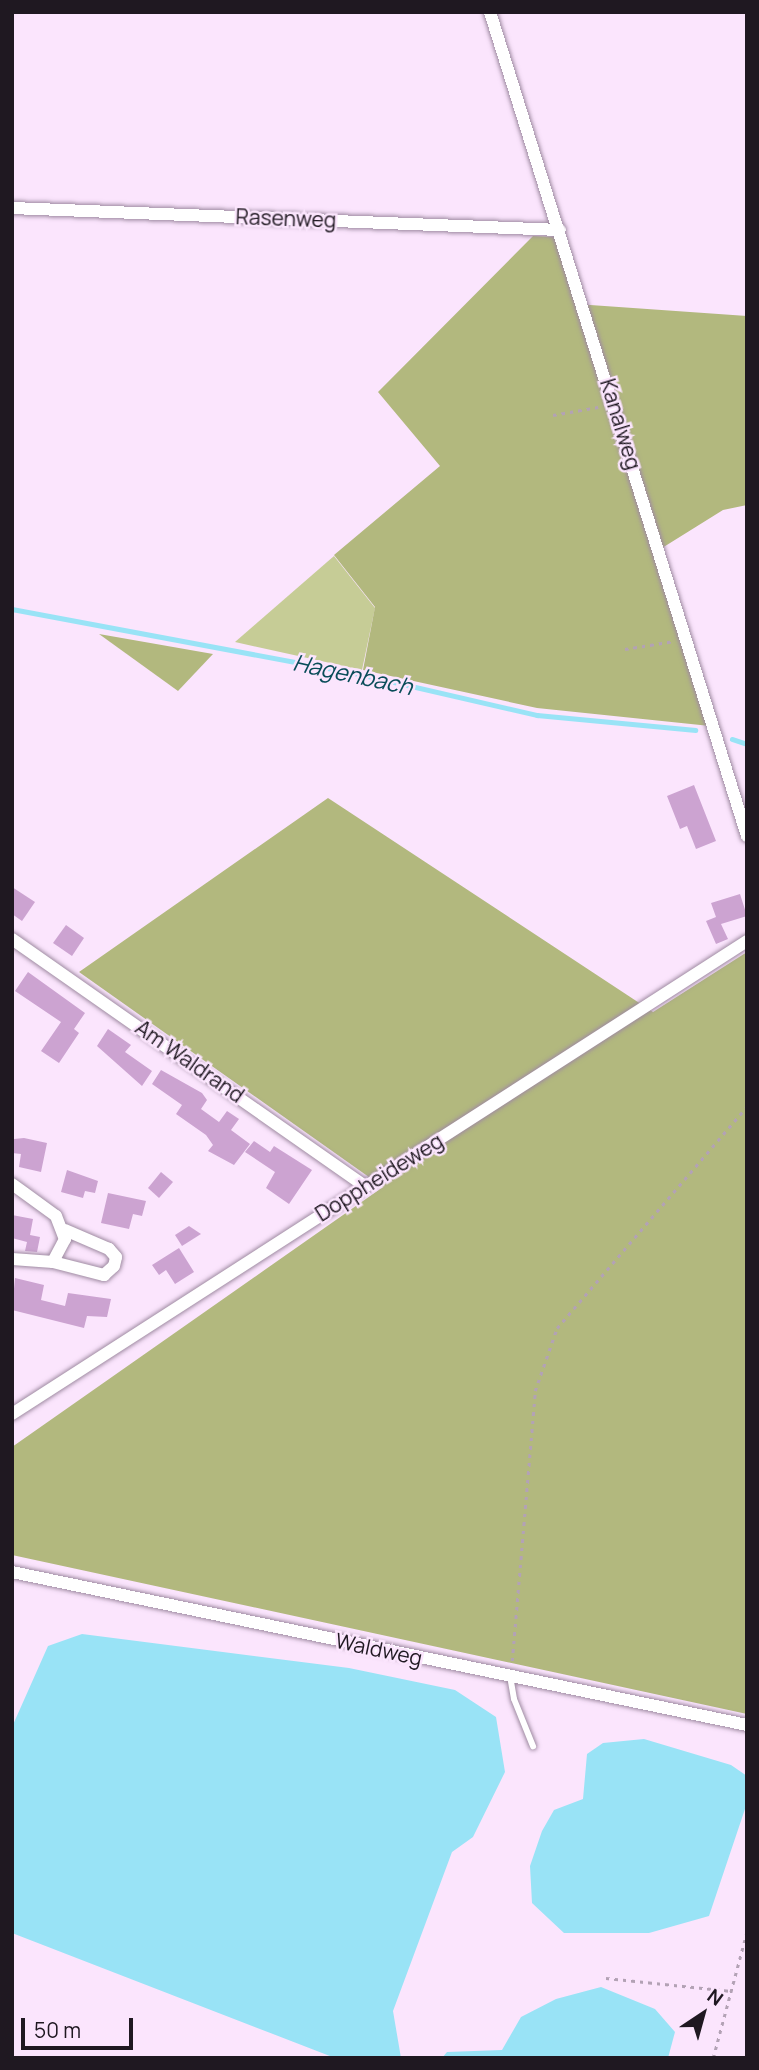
<!DOCTYPE html>
<html>
<head>
<meta charset="utf-8">
<style>
  body { margin:0 }
  #map { position:relative; width:759px; height:2070px; overflow:hidden; background:#fbe5fd; font-family:Manrope,sans-serif }
  div>[style] { position:absolute }
  .green>* { inset:0; background:#c6cc96 }
  .forest>* { inset:0; background:#b2b87e }
  .water>* { inset:0; background:#99e3f6 }
  .stream>* { height:4.5px; margin:-2.25px; padding:0 2.25px; transform-origin:2.25px; border-radius:2.25px; background:#99e3f6 }
  .building>* { inset:0; background:#cca3d1 }
  .path>* { height:2.5px; margin-top:-1.25px; transform-origin:0; background:repeating-linear-gradient(90deg,#b3a2b5 0 3.5px,transparent 0 8.5px) }
  .roads { filter:drop-shadow(0 0 2px #9f8ba2) drop-shadow(0 0 2px #9f8ba2) }
  .lane>* { height:6px; margin:-3px; padding:0 3px; transform-origin:3px; border-radius:3px; background:#fff }
  .street>* { height:12px; margin:-6px; padding:0 6px; transform-origin:6px; border-radius:6px; background:#fff }
  span { translate:-50% -50%; white-space:nowrap; text-align:center; line-height:1.15; -webkit-text-stroke:5px #fbe5fd; paint-order:stroke }
  .street-label { font-size:21px; color:#1f1821 }
  .water-label { font-size:23px; color:#094c59; font-style:italic }
  .frame { position:absolute; inset:0; border:14px solid #1f1821; pointer-events:none }
  .north { position:absolute; left:668px; top:1979px; width:70px; height:70px; -webkit-text-stroke:5px #fbe5fd; paint-order:stroke; rotate:36deg; font-size:19px; font-weight:700; line-height:28px; text-align:center; color:#1f1821 }
  .north::after { content:''; display:block; margin:auto; width:24px; height:32px; background:#1f1821; clip-path:polygon(50% 0,100% 100%,50% 72%,0 100%) }
  .scale { position:absolute; left:21px; top:2018px; width:112px; height:32px; box-sizing:border-box; border:4px solid #1f1821; border-top:0; padding-left:9px; font-size:21px; line-height:24px; white-space:nowrap; color:#1f1821; -webkit-text-stroke:5px #fbe5fd; paint-order:stroke }
</style>
</head>
<body>
<div id="map">
  <div class="green">
    <div style="clip-path:polygon(334px 556px,375px 608px,362px 670px,235px 642px)"></div>
  </div>
  <div class="forest">
    <div style="clip-path:polygon(533px 236px,558px 237px,576px 304px,747px 316px,747px 505px,723px 510px,654px 553px,710px 726px,537px 708px,363px 670px,375px 607px,334px 555px,440px 466px,378px 392px)"></div>
    <div style="clip-path:polygon(99px 634px,213px 654px,178px 691px)"></div>
    <div style="clip-path:polygon(328px 798px,653px 1012px,747px 952px,747px 1714px,12px 1555px,12px 1447px,383px 1187px,79px 972px)"></div>
  </div>
  <div class="water">
    <div style="clip-path:polygon(82px 1634px,349px 1668px,455px 1690px,496px 1717px,505px 1772px,473px 1837px,452px 1852px,393px 2011px,401px 2058px,335px 2058px,12px 1933px,12px 1727px,48px 1646px)"></div>
    <div style="clip-path:polygon(644px 1739px,731px 1765px,747px 1776px,747px 1803px,709px 1916px,649px 1933px,564px 1933px,532px 1903px,530px 1866px,542px 1831px,554px 1810px,583px 1799px,587px 1754px,603px 1743px)"></div>
    <div style="clip-path:polygon(601px 1987px,655px 2009px,675px 2032px,668px 2058px,442px 2058px,447px 2052px,502px 2050px,521px 2017px,556px 1999px)"></div>
  </div>
  <div class="stream">
    <div style="left:12px;top:609px;width:349px;rotate:10.6deg"></div>
    <div style="left:355px;top:673px;width:187px;rotate:13deg"></div>
    <div style="left:537px;top:715px;width:159px;rotate:5.4deg"></div>
    <div style="left:732px;top:739px;width:16px;rotate:18deg"></div>
  </div>
  <div class="building">
    <div style="clip-path:polygon(694px 785px,716px 841px,696px 849px,687px 826px,680px 829px,667px 796px)"></div>
    <div style="clip-path:polygon(12px 887px,35px 902px,22px 921px,12px 914px)"></div>
    <div style="clip-path:polygon(740px 894px,747px 916px,721px 924px,728px 939px,716px 944px,706px 921px,716px 917px,711px 903px)"></div>
    <div style="clip-path:polygon(66px 925px,84px 938px,72px 956px,53px 943px)"></div>
    <div style="clip-path:polygon(28px 972px,85px 1013px,74px 1029px,79px 1033px,59px 1063px,41px 1051px,61px 1022px,15px 991px)"></div>
    <div style="clip-path:polygon(108px 1029px,131px 1045px,125px 1052px,152px 1071px,142px 1086px,97px 1046px)"></div>
    <div style="clip-path:polygon(161px 1070px,202px 1093px,207px 1100px,201px 1109px,219px 1122px,227px 1111px,239px 1119px,231px 1130px,250px 1144px,234px 1165px,208px 1151px,213px 1145px,206px 1135px,176px 1114px,182px 1105px,152px 1084px)"></div>
    <div style="clip-path:polygon(24px 1138px,47px 1143px,41px 1172px,19px 1167px,21px 1154px,12px 1153px,12px 1148px,14px 1139px)"></div>
    <div style="clip-path:polygon(254px 1141px,270px 1152px,274px 1146px,312px 1170px,289px 1204px,266px 1188px,275px 1172px,245px 1152px)"></div>
    <div style="clip-path:polygon(67px 1170px,98px 1181px,95px 1193px,85px 1191px,83px 1198px,61px 1192px)"></div>
    <div style="clip-path:polygon(161px 1172px,173px 1182px,159px 1198px,148px 1188px)"></div>
    <div style="clip-path:polygon(108px 1193px,146px 1201px,142px 1216px,133px 1214px,129px 1229px,101px 1223px)"></div>
    <div style="clip-path:polygon(12px 1215px,33px 1219px,30px 1235px,40px 1237px,37px 1252px,25px 1251px,27px 1242px,12px 1238px)"></div>
    <div style="clip-path:polygon(189px 1226px,201px 1234px,182px 1246px,175px 1235px)"></div>
    <div style="clip-path:polygon(179px 1248px,194px 1272px,175px 1284px,166px 1270px,159px 1275px,152px 1265px)"></div>
    <div style="clip-path:polygon(15px 1278px,44px 1285px,41px 1300px,65px 1306px,68px 1293px,111px 1299px,107px 1317px,87px 1316px,84px 1328px,12px 1310px)"></div>
  </div>
  <div class="path">
    <div style="left:553px;top:415px;width:46px;rotate:-10.1deg"></div>
    <div style="left:625px;top:649px;width:50px;rotate:-9.3deg"></div>
    <div style="left:512px;top:1661px;width:271px;rotate:-85.1deg"></div>
    <div style="left:535px;top:1391px;width:67px;rotate:-70.8deg"></div>
    <div style="left:557px;top:1328px;width:292px;rotate:-49.4deg"></div>
    <div style="left:606px;top:1978px;width:126px;rotate:5.9deg"></div>
    <div style="left:713px;top:2058px;width:131px;rotate:-75deg"></div>
  </div>
  <div class="roads">
    <div class="lane">
      <div style="left:510px;top:1676px;width:23px;rotate:80deg"></div>
      <div style="left:514px;top:1699px;width:51px;rotate:68deg"></div>
    </div>
    <div class="street">
      <div style="left:490px;top:12px;width:863px;rotate:72.68deg"></div>
      <div style="left:12px;top:208px;width:548px;rotate:2.3deg"></div>
      <div style="left:12px;top:939px;width:431px;rotate:35deg"></div>
      <div style="left:12px;top:1184px;width:54px;rotate:36deg"></div>
      <div style="left:56px;top:1216px;width:25px;rotate:69deg"></div>
      <div style="left:65px;top:1239px;width:26px;rotate:118deg"></div>
      <div style="left:53px;top:1262px;width:41px;rotate:-175.8deg"></div>
      <div style="left:53px;top:1262px;width:53px;rotate:14.3deg"></div>
      <div style="left:104px;top:1275px;width:13px;rotate:-42deg"></div>
      <div style="left:114px;top:1266px;width:9px;rotate:-77deg"></div>
      <div style="left:116px;top:1257px;width:11px;rotate:-131deg"></div>
      <div style="left:109px;top:1249px;width:48px;rotate:-156.6deg"></div>
      <div style="left:12px;top:1414px;width:874px;rotate:-32.76deg"></div>
      <div style="left:12px;top:1572px;width:751px;rotate:11.76deg"></div>
    </div>
  </div>
  <div class="street-label">
    <span style="left:286px;top:218px;rotate:2deg">Rasenweg</span>
    <span style="left:621px;top:424px;rotate:73deg">Kanalweg</span>
    <span style="left:190px;top:1061px;rotate:35deg">Am Waldrand</span>
    <span style="left:379px;top:1177px;rotate:-32deg">Doppheideweg</span>
    <span style="left:379px;top:1649px;rotate:12deg">Waldweg</span>
  </div>
  <div class="water-label">
    <span style="left:353px;top:674px;rotate:12deg">Hagenbach</span>
  </div>
  <div class="frame"></div>
  <div class="north">N</div>
  <div class="scale">50 m</div>
</div>
</body>
</html>
